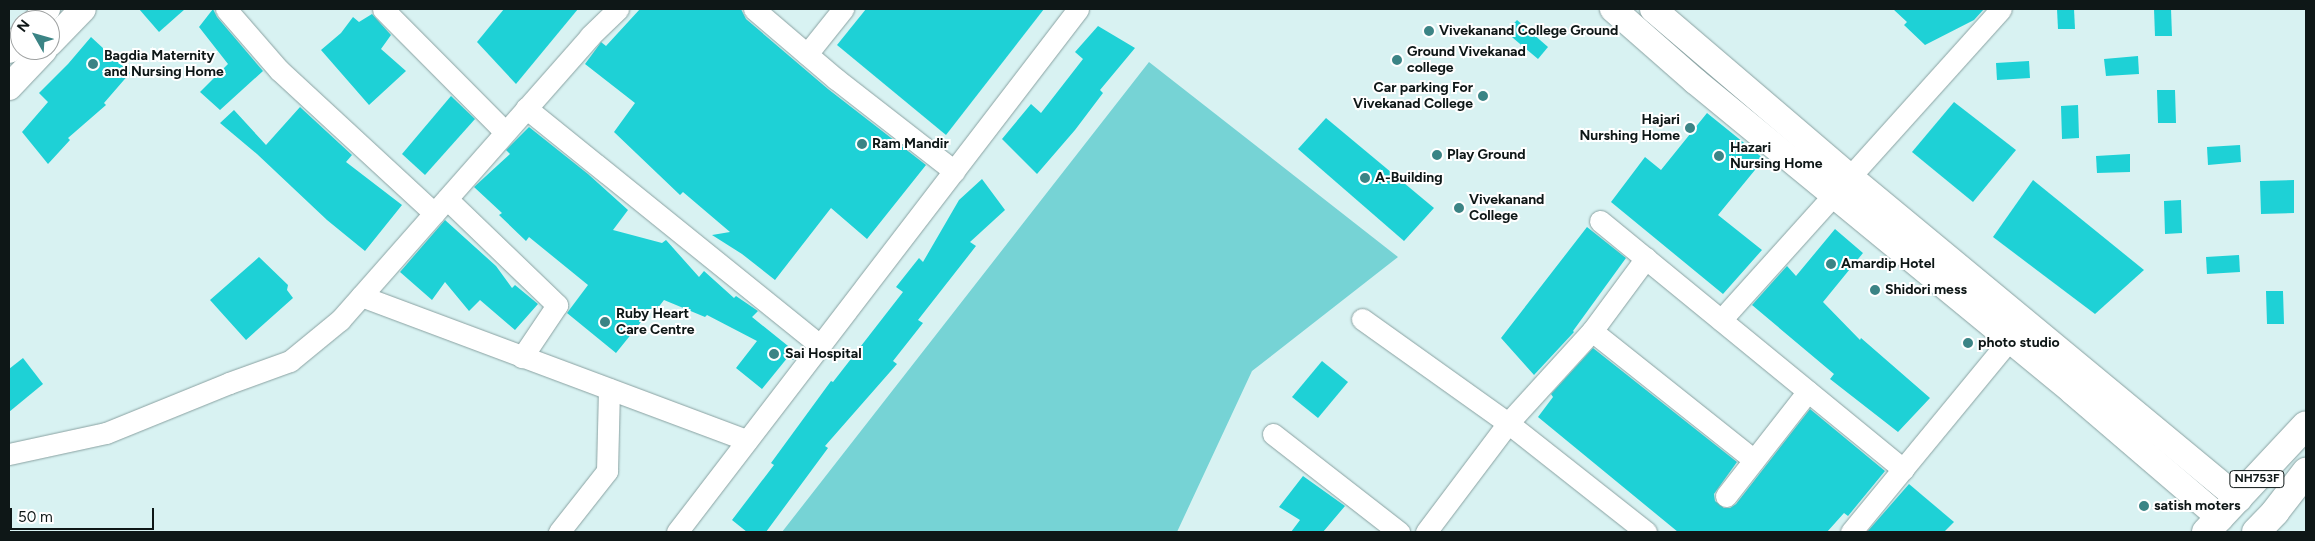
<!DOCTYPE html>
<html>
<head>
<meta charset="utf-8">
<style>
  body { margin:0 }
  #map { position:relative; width:2315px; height:541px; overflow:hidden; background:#d8f2f2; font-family:Figtree,sans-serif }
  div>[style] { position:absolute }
  .green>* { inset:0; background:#76d3d5 }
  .building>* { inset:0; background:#1ed1d6 }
  .roads { filter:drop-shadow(0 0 1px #89a1a1) drop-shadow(0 0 1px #89a1a1) }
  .minor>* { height:21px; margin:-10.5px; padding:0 10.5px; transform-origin:10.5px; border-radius:10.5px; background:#fff }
  .tertiary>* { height:26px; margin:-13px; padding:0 13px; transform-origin:13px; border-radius:13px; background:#fff }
  .trunk>* { height:28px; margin:-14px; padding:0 14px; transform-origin:14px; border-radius:14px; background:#fff }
  .dots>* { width:14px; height:14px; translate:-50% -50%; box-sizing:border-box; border:2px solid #fff; border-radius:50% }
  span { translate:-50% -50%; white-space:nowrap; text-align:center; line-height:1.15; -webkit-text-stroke:4px #fff; paint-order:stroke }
  .shield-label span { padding:1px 4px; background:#fff; border:1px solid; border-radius:4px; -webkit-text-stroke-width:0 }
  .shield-label { font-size:12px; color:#0e1717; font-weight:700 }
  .poi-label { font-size:14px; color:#0e1717; font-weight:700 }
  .left { translate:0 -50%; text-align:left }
  .right { translate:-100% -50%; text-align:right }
  .frame { position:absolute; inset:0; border:10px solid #0e1717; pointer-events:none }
  .north { position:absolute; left:10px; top:10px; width:50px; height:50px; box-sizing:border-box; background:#fff; border:1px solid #9fa2a2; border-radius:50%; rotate:308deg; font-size:14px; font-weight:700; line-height:20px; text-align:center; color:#0e1717 }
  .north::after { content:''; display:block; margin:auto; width:18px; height:22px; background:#3b8485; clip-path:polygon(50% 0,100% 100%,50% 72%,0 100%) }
  .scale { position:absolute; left:10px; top:508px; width:144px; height:22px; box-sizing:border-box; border:2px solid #0e1717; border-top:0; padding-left:6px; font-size:15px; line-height:18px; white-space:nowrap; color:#0e1717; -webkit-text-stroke:4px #fff; paint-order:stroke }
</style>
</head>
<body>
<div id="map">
  <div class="green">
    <div style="clip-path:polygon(1149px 62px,1398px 257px,1252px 371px,1177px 532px,782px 532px)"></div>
  </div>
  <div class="building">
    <div style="clip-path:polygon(139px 9px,185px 9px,159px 32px)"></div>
    <div style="clip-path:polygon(213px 9px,217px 17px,263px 71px,220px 110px,200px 92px,228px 64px,199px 27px)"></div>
    <div style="clip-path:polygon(504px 9px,578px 9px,516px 84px,477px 42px)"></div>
    <div style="clip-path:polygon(640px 9px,741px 9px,746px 19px,828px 89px,926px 165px,867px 239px,831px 208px,775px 280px,742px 254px,712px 235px,730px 232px,683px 192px,680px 195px,614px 132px,635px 103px,585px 64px,599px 45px,601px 42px,606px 46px)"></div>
    <div style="clip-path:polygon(866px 9px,1044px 9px,946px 135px,837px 45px)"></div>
    <div style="clip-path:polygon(1893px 9px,1984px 9px,1974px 20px,1925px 45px,1904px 25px,1907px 22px)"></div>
    <div style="clip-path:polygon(2057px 9px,2074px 9px,2075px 29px,2058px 29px)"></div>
    <div style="clip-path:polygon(2154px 9px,2171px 9px,2172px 36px,2155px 36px)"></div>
    <div style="clip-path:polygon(372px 14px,391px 35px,381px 49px,406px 71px,369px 105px,321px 50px,341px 33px,353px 17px,359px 22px)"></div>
    <div style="clip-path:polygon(1517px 20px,1548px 47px,1538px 59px,1506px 32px)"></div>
    <div style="clip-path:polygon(1098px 26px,1135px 48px,1100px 90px,1103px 93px,1075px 130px,1037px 174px,1002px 139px,1031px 104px,1041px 113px,1083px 59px,1075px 52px)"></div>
    <div style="clip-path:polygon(91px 37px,130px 73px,104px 103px,106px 105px,68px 138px,70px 140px,48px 164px,22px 132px,48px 102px,39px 93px,68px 64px)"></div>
    <div style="clip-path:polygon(2138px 56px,2139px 74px,2106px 76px,2104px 59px)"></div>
    <div style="clip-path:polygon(2029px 61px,2030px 78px,1997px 80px,1996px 63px)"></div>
    <div style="clip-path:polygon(2157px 90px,2175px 90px,2176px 123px,2158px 123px)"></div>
    <div style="clip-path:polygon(451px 96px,475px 119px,425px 175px,402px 154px)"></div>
    <div style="clip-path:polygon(1954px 102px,2016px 150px,1973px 202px,1912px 152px)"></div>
    <div style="clip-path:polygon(2078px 105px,2079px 138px,2062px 139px,2061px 106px)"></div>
    <div style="clip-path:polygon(300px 107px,352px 155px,346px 162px,402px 205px,365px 251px,327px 220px,257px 154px,220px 123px,234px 110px,266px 145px)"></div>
    <div style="clip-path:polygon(1707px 113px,1764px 159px,1718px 215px,1762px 250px,1723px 294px,1611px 202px,1645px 157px,1661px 170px)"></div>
    <div style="clip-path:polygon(1326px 118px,1434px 208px,1404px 241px,1298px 149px)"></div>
    <div style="clip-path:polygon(529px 127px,588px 174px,628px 210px,613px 230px,662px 243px,666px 240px,699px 277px,704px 271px,734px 298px,736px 296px,758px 311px,752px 317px,798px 354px,793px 360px,788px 357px,762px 389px,736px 368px,757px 341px,707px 315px,705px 317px,664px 300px,657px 309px,654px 306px,616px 353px,567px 313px,588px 285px,529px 237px,526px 241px,499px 215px,502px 213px,474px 187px,510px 154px,506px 150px)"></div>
    <div style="clip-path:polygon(2240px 145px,2241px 162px,2208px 165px,2207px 147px)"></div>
    <div style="clip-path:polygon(2130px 154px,2130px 172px,2097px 173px,2096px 156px)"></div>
    <div style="clip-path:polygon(982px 179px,1005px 210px,970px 242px,976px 246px,918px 320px,923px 323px,893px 361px,897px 364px,825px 446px,828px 448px,766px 532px,747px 532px,732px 520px,774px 465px,771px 463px,831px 381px,833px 382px,903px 292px,896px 287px,919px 258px,923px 262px,959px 200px)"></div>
    <div style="clip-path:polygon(2033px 180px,2144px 270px,2095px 314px,1993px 237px)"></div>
    <div style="clip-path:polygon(2294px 180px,2294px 213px,2261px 214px,2260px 181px)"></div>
    <div style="clip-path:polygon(2181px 200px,2182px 233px,2165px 234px,2164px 201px)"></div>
    <div style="clip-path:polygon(445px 220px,496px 266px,512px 288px,515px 285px,538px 304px,515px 330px,480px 300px,469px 311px,445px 282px,432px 300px,400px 272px)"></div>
    <div style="clip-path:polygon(1587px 227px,1626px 258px,1573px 331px,1574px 332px,1534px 375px,1501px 338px)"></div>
    <div style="clip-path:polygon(1835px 229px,1863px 253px,1823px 302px,1860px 340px,1861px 338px,1930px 398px,1898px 432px,1830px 379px,1834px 374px,1752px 305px,1787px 266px,1796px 276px)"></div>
    <div style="clip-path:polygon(2239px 255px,2240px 272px,2207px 274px,2206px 257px)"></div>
    <div style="clip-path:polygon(259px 257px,288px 285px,287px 290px,293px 298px,246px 340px,210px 300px)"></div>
    <div style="clip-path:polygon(2266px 291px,2283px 291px,2284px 324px,2267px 324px)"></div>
    <div style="clip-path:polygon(1593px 348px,1737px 462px,1714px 494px,1715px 501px,1724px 508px,1730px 508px,1736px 504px,1810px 409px,1885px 471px,1848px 516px,1844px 513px,1827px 532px,1678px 532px,1538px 417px,1553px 397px,1551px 394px)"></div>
    <div style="clip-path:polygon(23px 358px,43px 384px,9px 412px,9px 369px)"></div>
    <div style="clip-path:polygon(1322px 361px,1348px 382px,1318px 418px,1292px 397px)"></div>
    <div style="clip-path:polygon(1303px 476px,1345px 506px,1323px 532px,1291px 532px,1300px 520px,1279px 507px)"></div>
    <div style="clip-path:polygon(1909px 484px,1954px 522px,1944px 532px,1867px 532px)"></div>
  </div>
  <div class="roads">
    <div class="minor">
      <div style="left:226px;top:9px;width:81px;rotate:49deg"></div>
      <div style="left:279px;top:70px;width:211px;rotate:42.7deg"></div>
      <div style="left:383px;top:9px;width:173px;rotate:45.2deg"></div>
      <div style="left:754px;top:9px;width:108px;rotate:40.5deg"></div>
      <div style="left:836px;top:79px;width:150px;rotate:37.9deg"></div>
      <div style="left:807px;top:54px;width:58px;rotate:-51.3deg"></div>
      <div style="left:526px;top:108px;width:378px;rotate:38.9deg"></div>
      <div style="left:447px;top:199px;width:153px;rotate:43.9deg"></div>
      <div style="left:557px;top:305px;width:63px;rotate:123.9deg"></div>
      <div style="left:1600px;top:221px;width:392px;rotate:39.3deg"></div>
      <div style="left:1646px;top:258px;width:91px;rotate:126.5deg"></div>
      <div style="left:1592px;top:331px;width:207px;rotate:38.5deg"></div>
      <div style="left:361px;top:296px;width:412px;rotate:20.5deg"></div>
      <div style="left:1362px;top:319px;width:179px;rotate:35.5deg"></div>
      <div style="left:1508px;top:423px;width:176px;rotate:38.3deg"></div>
      <div style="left:1721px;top:320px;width:418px;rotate:-48deg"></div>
      <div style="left:1273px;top:434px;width:160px;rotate:37.9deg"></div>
      <div style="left:9px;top:454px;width:99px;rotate:-12.2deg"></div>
      <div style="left:106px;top:433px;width:133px;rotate:-22.1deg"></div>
      <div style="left:229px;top:383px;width:65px;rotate:-19.8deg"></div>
      <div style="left:290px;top:361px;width:65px;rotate:-39.4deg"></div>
      <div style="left:340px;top:320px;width:378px;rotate:-48.6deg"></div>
      <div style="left:590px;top:36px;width:39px;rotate:-44deg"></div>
      <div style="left:1726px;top:496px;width:133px;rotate:-52deg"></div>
      <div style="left:559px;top:532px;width:78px;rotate:-51.8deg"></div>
      <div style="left:607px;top:471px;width:82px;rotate:-88.6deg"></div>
      <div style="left:677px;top:532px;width:659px;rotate:-52.52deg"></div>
      <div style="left:1426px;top:532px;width:136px;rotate:-53deg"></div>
      <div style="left:1508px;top:423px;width:125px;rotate:-47.6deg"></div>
      <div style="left:1851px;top:532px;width:264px;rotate:-50.5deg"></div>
    </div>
    <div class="tertiary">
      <div style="left:1613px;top:9px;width:109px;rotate:41.3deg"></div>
      <div style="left:1695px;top:81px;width:489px;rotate:39.4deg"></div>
      <div style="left:2073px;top:392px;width:194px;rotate:40.6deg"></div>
      <div style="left:1653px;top:9px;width:259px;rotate:40.5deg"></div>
      <div style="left:1850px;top:177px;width:505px;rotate:39.62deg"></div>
      <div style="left:37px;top:20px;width:15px;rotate:-48deg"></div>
      <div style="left:50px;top:43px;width:47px;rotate:-45.9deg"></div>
      <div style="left:9px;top:50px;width:16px;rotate:-47deg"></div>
      <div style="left:9px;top:87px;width:51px;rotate:-46.6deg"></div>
    </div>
    <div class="trunk">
      <div style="left:2206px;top:532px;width:146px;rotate:-46.9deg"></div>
      <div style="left:2256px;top:532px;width:28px;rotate:-46deg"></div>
      <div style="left:2275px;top:512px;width:51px;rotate:-52.2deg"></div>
    </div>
  </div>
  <div class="dots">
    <div style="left:1429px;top:31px;background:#3b8485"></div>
    <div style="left:1397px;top:60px;background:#3b8485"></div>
    <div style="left:93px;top:64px;background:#3b8485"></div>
    <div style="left:1483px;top:96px;background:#3b8485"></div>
    <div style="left:1690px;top:128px;background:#3b8485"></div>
    <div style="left:862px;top:144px;background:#3b8485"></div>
    <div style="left:1437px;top:155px;background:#3b8485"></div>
    <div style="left:1719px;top:156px;background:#3b8485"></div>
    <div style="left:1365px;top:178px;background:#3b8485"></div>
    <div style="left:1459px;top:208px;background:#3b8485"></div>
    <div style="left:1831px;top:264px;background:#3b8485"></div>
    <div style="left:1875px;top:290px;background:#3b8485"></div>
    <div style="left:605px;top:322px;background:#3b8485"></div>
    <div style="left:1968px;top:343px;background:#3b8485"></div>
    <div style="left:774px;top:354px;background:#3b8485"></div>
    <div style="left:2144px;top:506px;background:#3b8485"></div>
  </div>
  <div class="shield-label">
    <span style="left:2257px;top:479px">NH753F</span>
  </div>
  <div class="poi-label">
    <span class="left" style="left:1439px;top:31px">Vivekanand College Ground</span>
    <span class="left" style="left:1407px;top:60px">Ground Vivekanad<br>college</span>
    <span class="left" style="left:104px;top:64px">Bagdia Maternity<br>and Nursing Home</span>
    <span class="right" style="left:1473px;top:96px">Car parking For<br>Vivekanad College</span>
    <span class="right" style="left:1680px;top:128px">Hajari<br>Nurshing Home</span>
    <span class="left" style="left:872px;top:144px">Ram Mandir</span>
    <span class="left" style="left:1730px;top:156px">Hazari<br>Nursing Home</span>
    <span class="left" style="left:1447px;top:155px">Play Ground</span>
    <span class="left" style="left:1375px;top:178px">A-Building</span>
    <span class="left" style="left:1469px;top:208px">Vivekanand<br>College</span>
    <span class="left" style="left:1841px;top:264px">Amardip Hotel</span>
    <span class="left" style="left:1885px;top:290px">Shidori mess</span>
    <span class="left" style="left:616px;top:322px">Ruby Heart<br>Care Centre</span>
    <span class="left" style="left:1978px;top:343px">photo studio</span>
    <span class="left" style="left:785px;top:354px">Sai Hospital</span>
    <span class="left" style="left:2154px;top:506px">satish moters</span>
  </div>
  <div class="frame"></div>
  <div class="north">N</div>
  <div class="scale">50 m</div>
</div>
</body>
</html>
